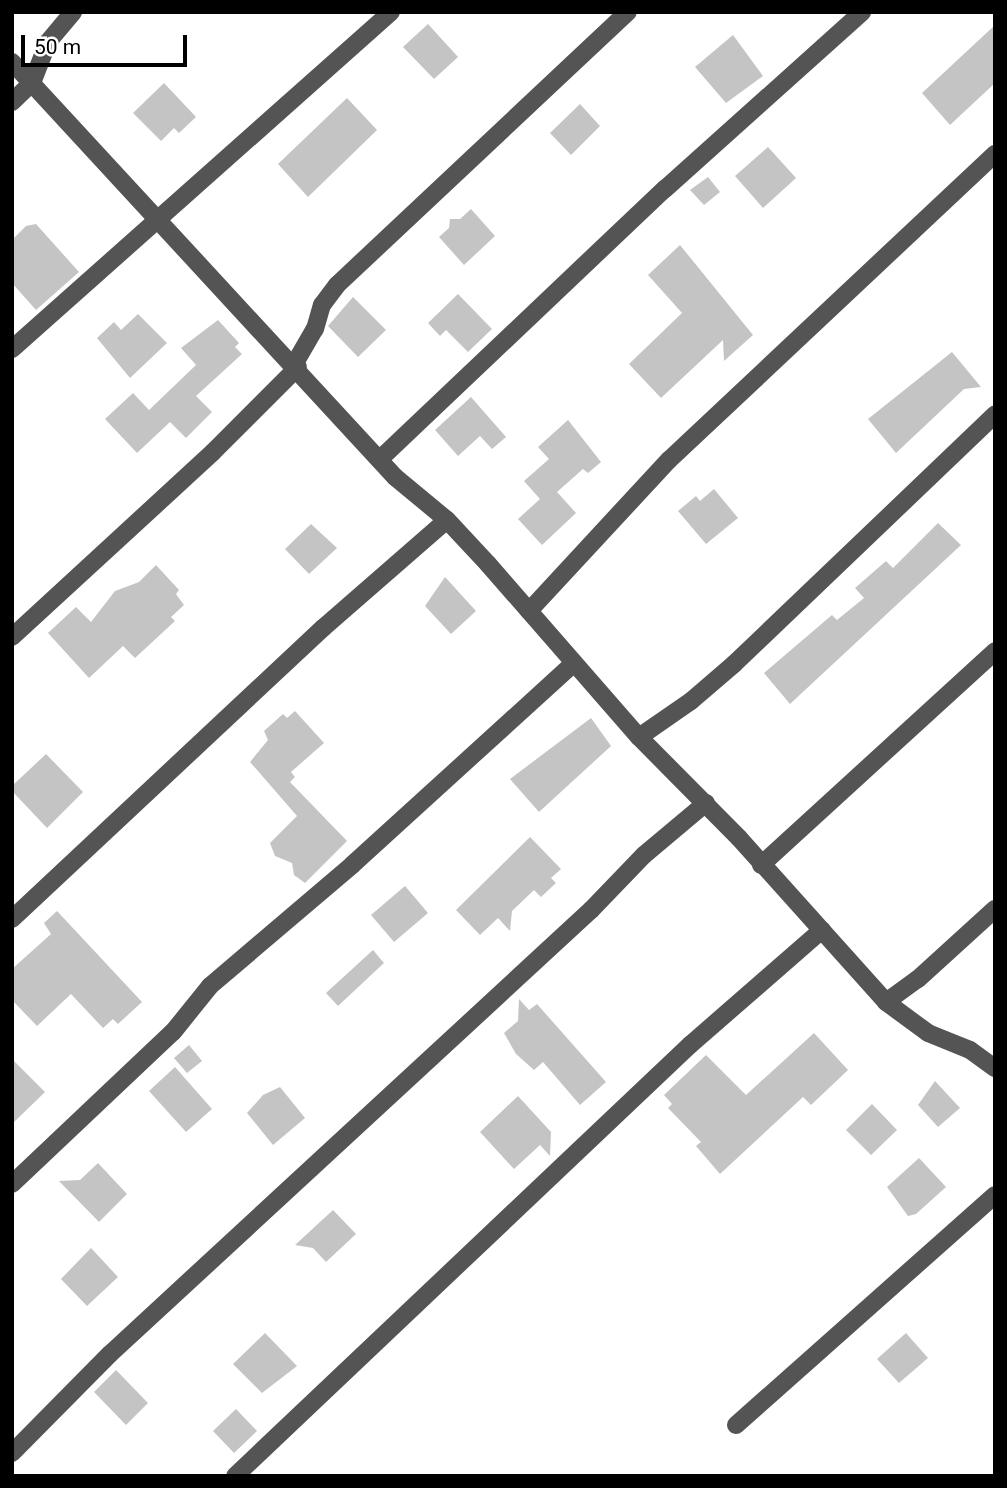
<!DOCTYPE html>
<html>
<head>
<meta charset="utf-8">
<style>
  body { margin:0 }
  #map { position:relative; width:1007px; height:1488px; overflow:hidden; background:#fff; font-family:Roboto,sans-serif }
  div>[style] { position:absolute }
  .building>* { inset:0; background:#c4c4c4 }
  .minor>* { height:18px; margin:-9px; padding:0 9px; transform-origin:9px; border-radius:9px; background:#545454 }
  span { translate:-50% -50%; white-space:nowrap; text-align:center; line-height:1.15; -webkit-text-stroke:6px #fff; paint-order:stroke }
  .frame { position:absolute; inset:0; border:14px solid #000; pointer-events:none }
  .scale { position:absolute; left:21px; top:35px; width:166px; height:32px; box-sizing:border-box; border:4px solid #000; border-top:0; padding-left:9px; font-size:21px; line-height:24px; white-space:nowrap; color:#000; -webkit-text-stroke:5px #fff; paint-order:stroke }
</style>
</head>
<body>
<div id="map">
  <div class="building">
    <div style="clip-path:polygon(428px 24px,458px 57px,434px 79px,403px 47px)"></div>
    <div style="clip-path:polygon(995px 25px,995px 83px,950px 125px,922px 93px)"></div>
    <div style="clip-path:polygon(733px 35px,763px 76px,726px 103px,695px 67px)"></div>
    <div style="clip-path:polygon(164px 83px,196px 117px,179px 133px,174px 128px,161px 141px,133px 113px)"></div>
    <div style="clip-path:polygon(347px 98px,377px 130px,308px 197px,278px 164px)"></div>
    <div style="clip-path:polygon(580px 104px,600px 126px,571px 155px,550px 133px)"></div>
    <div style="clip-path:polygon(768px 147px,796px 178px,763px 208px,735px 176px)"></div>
    <div style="clip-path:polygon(708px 177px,720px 192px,704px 205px,690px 190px)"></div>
    <div style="clip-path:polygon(471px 209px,495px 236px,464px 265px,439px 237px,449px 228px,450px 219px,460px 219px)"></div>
    <div style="clip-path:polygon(36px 224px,79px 272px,36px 310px,12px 283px,12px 240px,26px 226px)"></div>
    <div style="clip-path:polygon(680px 245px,753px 335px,724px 361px,723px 340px,661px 398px,629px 364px,682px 313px,648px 275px)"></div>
    <div style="clip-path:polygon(458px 294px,492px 329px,468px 352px,446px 330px,440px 336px,428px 323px)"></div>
    <div style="clip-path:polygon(353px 297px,386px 330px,358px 357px,328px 326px)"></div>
    <div style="clip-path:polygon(138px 314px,167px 343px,130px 378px,97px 338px,114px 322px,121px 330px)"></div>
    <div style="clip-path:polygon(218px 320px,239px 343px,235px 347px,242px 354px,196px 396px,212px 412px,186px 438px,170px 422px,137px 453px,105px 419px,133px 393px,149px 410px,196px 365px,181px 348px)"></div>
    <div style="clip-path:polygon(952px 352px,981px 387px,964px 389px,896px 453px,868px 419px)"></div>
    <div style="clip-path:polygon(471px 397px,506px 437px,492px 449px,480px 436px,458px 456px,435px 430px)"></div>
    <div style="clip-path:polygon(568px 420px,601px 462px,588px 473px,583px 469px,557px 492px,576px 513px,542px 545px,518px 519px,540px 499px,524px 481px,549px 459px,538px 447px)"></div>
    <div style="clip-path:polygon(714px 489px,738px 518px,706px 544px,678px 511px,696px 496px,700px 501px)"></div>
    <div style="clip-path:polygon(938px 523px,961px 545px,790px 704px,764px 673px,832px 615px,837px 620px,864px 598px,855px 588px,886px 561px,893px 568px)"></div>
    <div style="clip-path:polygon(311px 524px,337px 548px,309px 574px,285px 549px)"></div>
    <div style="clip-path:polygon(156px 565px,179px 590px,176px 594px,184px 605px,171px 617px,175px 621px,135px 658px,123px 646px,89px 678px,48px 633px,76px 607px,91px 622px,115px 591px,139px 582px)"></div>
    <div style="clip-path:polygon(445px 577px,476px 611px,451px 634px,425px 606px)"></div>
    <div style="clip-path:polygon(295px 711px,324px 743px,291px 772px,295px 777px,290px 782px,347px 841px,305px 883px,294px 875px,292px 863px,275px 856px,270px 843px,297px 816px,250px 762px,268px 740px,264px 731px,283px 714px,287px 718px)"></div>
    <div style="clip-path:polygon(591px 718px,611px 746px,539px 812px,510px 779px)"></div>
    <div style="clip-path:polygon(46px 754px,83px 792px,47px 828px,12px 791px,12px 786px)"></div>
    <div style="clip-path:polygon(530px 837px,561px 869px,551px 878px,556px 883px,541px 897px,534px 890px,512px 911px,510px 931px,498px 918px,480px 935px,456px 910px)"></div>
    <div style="clip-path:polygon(405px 886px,428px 913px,394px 942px,371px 915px)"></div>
    <div style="clip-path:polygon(57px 911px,142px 1002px,118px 1024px,113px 1019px,103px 1028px,71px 994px,37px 1026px,12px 1000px,12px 969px,51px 934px,44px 923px)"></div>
    <div style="clip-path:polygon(373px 950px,384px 963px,338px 1006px,326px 993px)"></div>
    <div style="clip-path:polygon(519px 999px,529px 1010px,537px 1004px,606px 1082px,580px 1105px,543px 1062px,534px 1070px,516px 1054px,504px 1033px,518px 1021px)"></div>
    <div style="clip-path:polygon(814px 1033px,848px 1070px,811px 1105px,803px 1097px,720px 1174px,696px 1146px,701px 1142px,668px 1108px,672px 1104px,664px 1095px,706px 1055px,746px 1095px)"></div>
    <div style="clip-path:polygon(189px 1045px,202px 1061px,187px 1073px,174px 1058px)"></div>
    <div style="clip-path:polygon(12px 1059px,45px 1092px,12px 1124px)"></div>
    <div style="clip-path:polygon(175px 1067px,212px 1109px,186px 1132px,149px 1091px)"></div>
    <div style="clip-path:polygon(935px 1081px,960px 1108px,938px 1127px,918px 1105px)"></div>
    <div style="clip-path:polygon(280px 1087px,305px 1118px,273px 1145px,247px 1113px,263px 1095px)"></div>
    <div style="clip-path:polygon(518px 1096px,551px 1132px,550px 1156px,540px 1145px,514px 1169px,480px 1132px)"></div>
    <div style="clip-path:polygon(872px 1104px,897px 1130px,871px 1155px,846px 1130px)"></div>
    <div style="clip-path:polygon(919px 1158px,946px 1187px,916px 1214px,908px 1216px,887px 1187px)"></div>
    <div style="clip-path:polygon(98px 1163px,127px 1194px,99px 1222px,59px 1181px,80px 1180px)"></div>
    <div style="clip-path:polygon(333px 1210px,356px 1234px,326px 1262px,313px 1248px,295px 1245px)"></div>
    <div style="clip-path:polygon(91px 1248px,118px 1277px,87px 1306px,61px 1279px)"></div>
    <div style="clip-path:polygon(265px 1333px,297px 1366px,262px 1393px,233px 1364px)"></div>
    <div style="clip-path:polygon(906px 1333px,928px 1358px,899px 1383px,877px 1359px)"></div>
    <div style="clip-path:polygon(116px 1370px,148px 1403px,126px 1425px,94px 1392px)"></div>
    <div style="clip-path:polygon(236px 1409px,257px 1431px,234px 1453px,213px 1431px)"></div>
  </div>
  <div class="minor">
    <div style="left:12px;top:62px;width:565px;rotate:47.3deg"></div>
    <div style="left:395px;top:477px;width:67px;rotate:39.6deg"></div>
    <div style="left:447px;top:520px;width:60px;rotate:47deg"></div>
    <div style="left:488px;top:564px;width:230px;rotate:48.9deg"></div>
    <div style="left:639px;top:737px;width:142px;rotate:45.3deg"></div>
    <div style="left:739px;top:838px;width:220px;rotate:48.1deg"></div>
    <div style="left:886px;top:1002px;width:52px;rotate:36.4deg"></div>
    <div style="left:928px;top:1033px;width:45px;rotate:22deg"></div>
    <div style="left:970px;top:1050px;width:31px;rotate:36deg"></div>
    <div style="left:12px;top:102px;width:28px;rotate:-44deg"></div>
    <div style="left:32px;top:83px;width:44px;rotate:-68.7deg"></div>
    <div style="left:48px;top:42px;width:39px;rotate:-50deg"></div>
    <div style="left:12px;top:349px;width:507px;rotate:-41.64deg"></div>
    <div style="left:295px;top:363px;width:39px;rotate:-60deg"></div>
    <div style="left:315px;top:329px;width:25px;rotate:-74deg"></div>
    <div style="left:322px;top:305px;width:25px;rotate:-53deg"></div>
    <div style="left:337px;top:285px;width:399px;rotate:-43.2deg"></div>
    <div style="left:380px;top:459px;width:393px;rotate:-43.5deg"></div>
    <div style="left:665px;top:189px;width:265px;rotate:-41.9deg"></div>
    <div style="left:529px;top:611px;width:206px;rotate:-47.2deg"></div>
    <div style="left:669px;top:460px;width:447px;rotate:-43.2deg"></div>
    <div style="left:12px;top:637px;width:273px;rotate:-42.6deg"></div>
    <div style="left:213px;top:452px;width:120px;rotate:-45deg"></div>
    <div style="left:639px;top:737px;width:63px;rotate:-34.7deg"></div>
    <div style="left:691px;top:701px;width:57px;rotate:-40.7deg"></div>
    <div style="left:734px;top:664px;width:361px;rotate:-43.7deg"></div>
    <div style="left:761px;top:865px;width:317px;rotate:-42.4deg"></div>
    <div style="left:12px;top:919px;width:426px;rotate:-43.1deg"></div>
    <div style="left:323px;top:628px;width:164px;rotate:-41.1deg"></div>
    <div style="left:886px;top:1002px;width:39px;rotate:-36deg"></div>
    <div style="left:918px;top:979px;width:104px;rotate:-42.3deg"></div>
    <div style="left:12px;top:1184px;width:221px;rotate:-43.4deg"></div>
    <div style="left:173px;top:1032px;width:59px;rotate:-51.2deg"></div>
    <div style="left:210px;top:986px;width:187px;rotate:-40.4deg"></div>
    <div style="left:352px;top:865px;width:299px;rotate:-42.3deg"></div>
    <div style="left:736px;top:1425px;width:346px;rotate:-41.6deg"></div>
    <div style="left:12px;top:1453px;width:139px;rotate:-45.3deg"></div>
    <div style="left:110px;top:1354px;width:655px;rotate:-42.71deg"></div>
    <div style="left:591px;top:910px;width:76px;rotate:-46.1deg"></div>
    <div style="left:644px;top:855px;width:81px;rotate:-40deg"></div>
    <div style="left:235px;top:1476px;width:627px;rotate:-43.45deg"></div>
    <div style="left:690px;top:1045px;width:175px;rotate:-41.1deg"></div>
  </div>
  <div class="frame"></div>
  <div class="scale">50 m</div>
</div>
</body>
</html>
